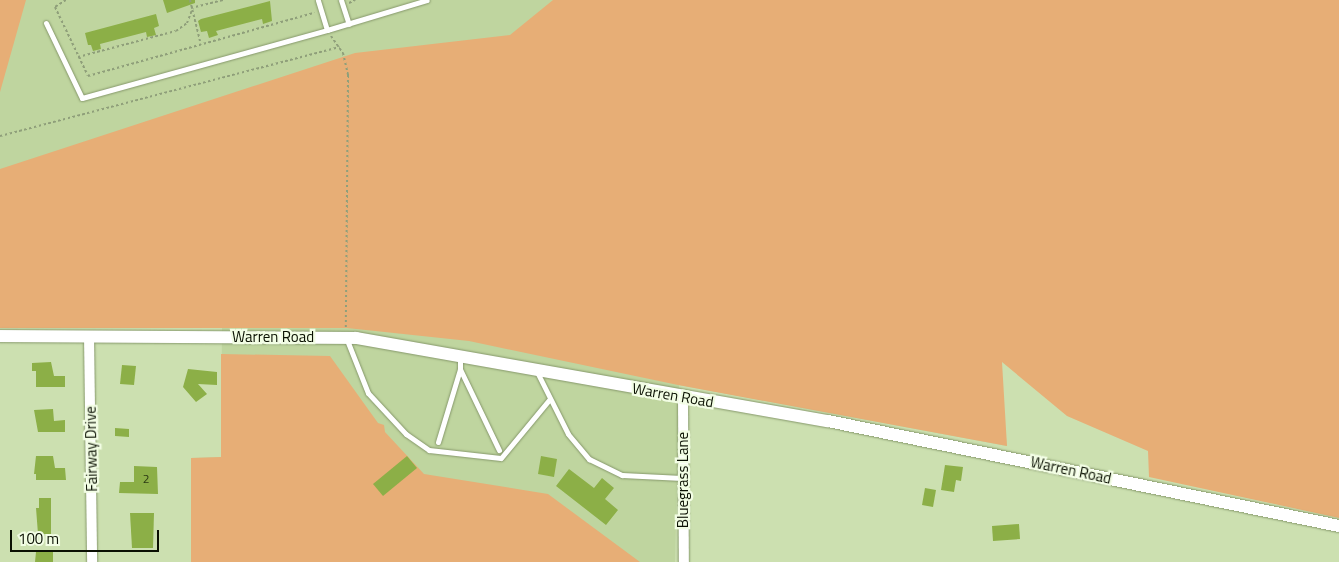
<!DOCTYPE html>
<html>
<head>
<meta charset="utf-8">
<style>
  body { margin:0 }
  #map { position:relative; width:1339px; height:562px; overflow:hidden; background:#cce0b0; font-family:"Titillium Web",sans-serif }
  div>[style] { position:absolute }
  .built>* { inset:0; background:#bfd59f }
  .green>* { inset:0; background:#e7ae76 }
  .building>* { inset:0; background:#8caf47 }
  .path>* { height:2px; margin-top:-1px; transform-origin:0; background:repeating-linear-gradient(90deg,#8f9f7a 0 2.5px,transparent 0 5px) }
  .roads { filter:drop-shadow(0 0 1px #86986b) drop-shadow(0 0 1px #86986b) }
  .service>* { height:5px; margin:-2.5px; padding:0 2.5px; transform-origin:2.5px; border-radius:2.5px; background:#fff }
  .minor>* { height:10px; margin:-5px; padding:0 5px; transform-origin:5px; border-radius:5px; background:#fff }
  .tertiary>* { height:12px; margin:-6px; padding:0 6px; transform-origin:6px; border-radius:6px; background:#fff }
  span { translate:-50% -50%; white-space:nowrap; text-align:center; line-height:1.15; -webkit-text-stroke:4.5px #f2fde4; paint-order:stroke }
  .number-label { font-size:12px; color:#2a3813 }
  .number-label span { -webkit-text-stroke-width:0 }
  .street-label { font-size:15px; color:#0a1002 }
  .scale { position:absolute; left:10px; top:530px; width:149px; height:22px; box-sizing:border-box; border:2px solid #0a1002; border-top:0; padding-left:6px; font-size:15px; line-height:18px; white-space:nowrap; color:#0a1002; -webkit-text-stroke:4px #f2fde4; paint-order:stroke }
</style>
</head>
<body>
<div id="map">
  <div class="built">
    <div style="clip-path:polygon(0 0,954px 0,1007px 446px,679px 385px,675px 562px,191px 562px,191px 458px,221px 457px,222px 328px,0 328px)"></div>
  </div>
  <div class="green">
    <div style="clip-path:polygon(0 0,26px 0,0 92px)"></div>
    <div style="clip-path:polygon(553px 0,1339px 0,1339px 518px,1149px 477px,1148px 451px,1067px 416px,1002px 362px,1007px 446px,678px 385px,469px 341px,347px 328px,0 328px,0 169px,355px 53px,510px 35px)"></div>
    <div style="clip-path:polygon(221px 354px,330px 356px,378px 423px,384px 425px,385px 432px,424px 474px,548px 494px,640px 562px,191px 562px,191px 458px,221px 457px)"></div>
  </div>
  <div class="building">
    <div style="clip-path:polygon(163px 0,195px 0,195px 3px,167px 13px)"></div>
    <div style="clip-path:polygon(270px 1px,272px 21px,263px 24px,262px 19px,216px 31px,218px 35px,209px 38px,207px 31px,201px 32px,198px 21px,201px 19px)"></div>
    <div style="clip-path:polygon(156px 14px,159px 26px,154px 28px,156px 35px,147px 37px,146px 32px,100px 44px,101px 49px,93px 51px,91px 45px,88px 45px,85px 33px)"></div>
    <div style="clip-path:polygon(51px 362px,54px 376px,65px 376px,65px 387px,36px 387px,36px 371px,32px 371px,32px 363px)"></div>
    <div style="clip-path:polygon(122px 365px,136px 366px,134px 385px,120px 384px)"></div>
    <div style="clip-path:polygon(188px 369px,217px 372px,217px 385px,198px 384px,207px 394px,196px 402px,183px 387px)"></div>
    <div style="clip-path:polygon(53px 409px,54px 421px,65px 420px,65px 432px,38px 432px,34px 410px)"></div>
    <div style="clip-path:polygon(115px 428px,129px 429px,129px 437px,115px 436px)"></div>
    <div style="clip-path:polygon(36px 456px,53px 456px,55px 468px,65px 468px,66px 480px,36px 480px,36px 474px,34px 474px)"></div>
    <div style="clip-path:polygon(407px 456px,417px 468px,383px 496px,373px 484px)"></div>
    <div style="clip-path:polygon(541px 456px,557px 459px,554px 477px,538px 474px)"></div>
    <div style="clip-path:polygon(945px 465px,963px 467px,961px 481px,956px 480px,954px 492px,941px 490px)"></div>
    <div style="clip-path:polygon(134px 466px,157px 467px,158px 494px,119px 493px,120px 482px,134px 482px)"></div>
    <div style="clip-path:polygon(569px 469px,594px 488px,602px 478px,614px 488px,605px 499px,618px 510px,606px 525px,556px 486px)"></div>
    <div style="clip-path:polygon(925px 488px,936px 490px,933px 507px,922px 505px)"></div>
    <div style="clip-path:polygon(39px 498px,51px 498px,51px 534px,38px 534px,36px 508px,39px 508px)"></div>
    <div style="clip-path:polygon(130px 513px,154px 513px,153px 548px,132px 548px)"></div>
    <div style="clip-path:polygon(1019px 524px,1020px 539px,993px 541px,992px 526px)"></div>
    <div style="clip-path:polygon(42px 551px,53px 551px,53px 562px,35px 562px,36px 552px)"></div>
  </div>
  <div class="path">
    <div style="left:66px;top:0;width:13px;rotate:148deg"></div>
    <div style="left:55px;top:7px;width:76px;rotate:64.4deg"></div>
    <div style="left:88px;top:76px;width:235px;rotate:-15.6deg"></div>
    <div style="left:190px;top:0;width:46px;rotate:76.3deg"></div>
    <div style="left:349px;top:3px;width:7px;rotate:-27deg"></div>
    <div style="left:191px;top:8px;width:33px;rotate:-14deg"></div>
    <div style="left:331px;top:36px;width:21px;rotate:55deg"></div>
    <div style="left:343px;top:53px;width:23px;rotate:77deg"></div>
    <div style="left:348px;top:75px;width:252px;rotate:90.5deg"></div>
    <div style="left:78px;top:57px;width:101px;rotate:-14.9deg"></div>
    <div style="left:176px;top:31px;width:14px;rotate:-36deg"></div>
    <div style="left:187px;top:23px;width:14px;rotate:-69deg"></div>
    <div style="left:0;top:136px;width:351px;rotate:-14.7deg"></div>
  </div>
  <div class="roads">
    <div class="service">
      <div style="left:341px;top:0;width:25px;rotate:72deg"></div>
      <div style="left:46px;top:23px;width:83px;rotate:64.4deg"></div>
      <div style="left:82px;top:98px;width:254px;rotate:-15.5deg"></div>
      <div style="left:327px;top:30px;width:31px;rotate:-107deg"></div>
      <div style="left:327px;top:30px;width:104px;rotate:-16.7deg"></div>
      <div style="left:347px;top:340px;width:57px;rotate:68.4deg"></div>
      <div style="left:368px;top:393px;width:56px;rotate:47.2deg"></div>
      <div style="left:406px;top:434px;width:28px;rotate:35deg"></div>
      <div style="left:429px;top:450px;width:72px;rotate:6.3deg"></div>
      <div style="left:501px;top:458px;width:75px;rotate:-50.4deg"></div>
      <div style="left:460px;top:357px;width:12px;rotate:90deg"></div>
      <div style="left:460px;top:369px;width:90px;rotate:64.3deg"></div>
      <div style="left:537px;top:372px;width:69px;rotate:63.4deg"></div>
      <div style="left:568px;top:434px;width:33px;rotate:50deg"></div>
      <div style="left:589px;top:459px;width:37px;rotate:26deg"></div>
      <div style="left:622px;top:475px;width:60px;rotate:2.9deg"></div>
      <div style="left:438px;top:442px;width:76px;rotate:-73.2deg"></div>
    </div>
    <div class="minor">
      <div style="left:89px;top:336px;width:226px;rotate:89.2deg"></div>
      <div style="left:683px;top:397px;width:165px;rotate:89.7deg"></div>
    </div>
    <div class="tertiary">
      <div style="left:0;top:336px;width:356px;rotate:0.3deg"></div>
      <div style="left:356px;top:338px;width:479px;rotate:10deg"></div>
      <div style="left:828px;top:421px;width:522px;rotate:11.61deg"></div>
    </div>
  </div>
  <div class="number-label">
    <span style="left:146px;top:479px">2</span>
  </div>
  <div class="street-label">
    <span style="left:273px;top:337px">Warren Road</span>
    <span style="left:673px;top:395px;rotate:10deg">Warren Road</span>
    <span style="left:91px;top:449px;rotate:-91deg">Fairway Drive</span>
    <span style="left:1071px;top:470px;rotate:12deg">Warren Road</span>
    <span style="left:683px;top:480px;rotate:-90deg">Bluegrass Lane</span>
  </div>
  <div class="scale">100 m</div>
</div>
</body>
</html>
